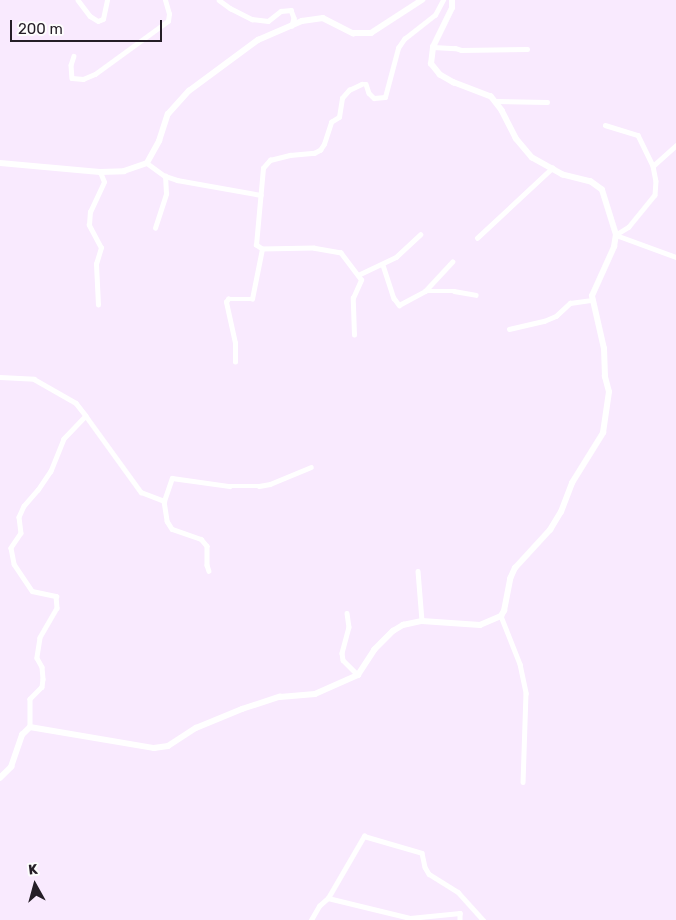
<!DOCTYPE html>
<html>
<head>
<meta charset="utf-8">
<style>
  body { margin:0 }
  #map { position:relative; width:676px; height:920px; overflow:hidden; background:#f9eafe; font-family:Rubik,sans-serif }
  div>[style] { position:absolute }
  .minor>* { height:4.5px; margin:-2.25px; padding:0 2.25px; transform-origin:2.25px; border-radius:2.25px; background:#fff }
  .tertiary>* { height:5.5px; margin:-2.75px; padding:0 2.75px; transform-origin:2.75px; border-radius:2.75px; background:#fff }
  span { translate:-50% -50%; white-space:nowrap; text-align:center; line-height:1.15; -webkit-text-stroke:5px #fdfdfd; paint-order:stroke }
  .north { position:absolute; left:10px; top:860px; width:50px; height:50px; -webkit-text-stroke:4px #fdfdfd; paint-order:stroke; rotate:353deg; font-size:14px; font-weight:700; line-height:20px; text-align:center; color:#251e27 }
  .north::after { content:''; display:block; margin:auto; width:18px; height:22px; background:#251e27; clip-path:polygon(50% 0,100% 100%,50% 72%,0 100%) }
  .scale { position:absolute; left:10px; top:20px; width:152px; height:22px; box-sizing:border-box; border:2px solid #251e27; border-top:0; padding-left:6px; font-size:15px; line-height:18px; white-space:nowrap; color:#251e27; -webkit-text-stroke:4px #fdfdfd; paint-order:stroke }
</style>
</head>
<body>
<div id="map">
  <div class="minor">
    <div style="left:78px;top:0;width:20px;rotate:53deg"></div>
    <div style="left:90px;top:16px;width:9px;rotate:32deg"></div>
    <div style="left:98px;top:21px;width:5px;rotate:-22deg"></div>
    <div style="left:103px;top:19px;width:19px;rotate:-78deg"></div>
    <div style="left:219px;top:0;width:14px;rotate:36deg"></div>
    <div style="left:230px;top:8px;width:25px;rotate:27deg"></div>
    <div style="left:252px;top:19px;width:16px;rotate:7deg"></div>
    <div style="left:268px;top:21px;width:16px;rotate:-38deg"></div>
    <div style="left:281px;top:11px;width:10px;rotate:-6deg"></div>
    <div style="left:291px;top:10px;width:9px;rotate:69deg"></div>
    <div style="left:294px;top:18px;width:8px;rotate:104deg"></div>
    <div style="left:433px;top:47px;width:22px;rotate:3deg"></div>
    <div style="left:455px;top:48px;width:6px;rotate:18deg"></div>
    <div style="left:461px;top:50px;width:66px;rotate:-0.9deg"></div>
    <div style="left:74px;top:56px;width:9px;rotate:108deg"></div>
    <div style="left:71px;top:65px;width:13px;rotate:86deg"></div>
    <div style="left:72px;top:78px;width:11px;rotate:5deg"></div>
    <div style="left:83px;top:79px;width:13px;rotate:-23deg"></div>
    <div style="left:95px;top:74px;width:90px;rotate:-36deg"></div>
    <div style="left:168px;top:21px;width:7px;rotate:-82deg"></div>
    <div style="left:169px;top:14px;width:15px;rotate:-106deg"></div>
    <div style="left:495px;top:101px;width:52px;rotate:1.1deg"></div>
    <div style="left:605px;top:125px;width:34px;rotate:17deg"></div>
    <div style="left:638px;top:135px;width:34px;rotate:64deg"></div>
    <div style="left:653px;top:166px;width:15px;rotate:79deg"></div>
    <div style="left:656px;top:181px;width:14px;rotate:94deg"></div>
    <div style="left:655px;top:195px;width:41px;rotate:129.1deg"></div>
    <div style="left:629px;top:227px;width:15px;rotate:148deg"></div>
    <div style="left:147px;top:163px;width:22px;rotate:36deg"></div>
    <div style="left:165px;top:176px;width:13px;rotate:18deg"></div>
    <div style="left:177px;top:180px;width:85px;rotate:10.1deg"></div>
    <div style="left:653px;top:166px;width:31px;rotate:-42deg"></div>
    <div style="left:155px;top:228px;width:36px;rotate:-72deg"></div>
    <div style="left:166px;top:194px;width:18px;rotate:-93deg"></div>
    <div style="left:616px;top:235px;width:64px;rotate:20.1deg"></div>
    <div style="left:477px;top:238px;width:103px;rotate:-43deg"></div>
    <div style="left:383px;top:265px;width:35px;rotate:72deg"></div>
    <div style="left:394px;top:298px;width:9px;rotate:54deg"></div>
    <div style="left:399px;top:305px;width:30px;rotate:-28deg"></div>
    <div style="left:425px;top:291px;width:40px;rotate:-47deg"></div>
    <div style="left:358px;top:275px;width:42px;rotate:-25.3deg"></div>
    <div style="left:396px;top:257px;width:33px;rotate:-43deg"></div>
    <div style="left:425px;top:291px;width:29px"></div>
    <div style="left:454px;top:291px;width:22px;rotate:10deg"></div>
    <div style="left:98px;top:305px;width:41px;rotate:-92.8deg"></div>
    <div style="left:96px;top:264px;width:17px;rotate:-73deg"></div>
    <div style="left:101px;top:248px;width:26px;rotate:-118deg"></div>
    <div style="left:89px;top:225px;width:13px;rotate:-86deg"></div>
    <div style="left:90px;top:212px;width:33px;rotate:-65deg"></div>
    <div style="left:104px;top:182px;width:11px;rotate:-112deg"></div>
    <div style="left:509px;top:329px;width:36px;rotate:-13deg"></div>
    <div style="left:544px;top:321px;width:13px;rotate:-23deg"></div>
    <div style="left:556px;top:316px;width:19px;rotate:-43deg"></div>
    <div style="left:570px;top:303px;width:22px;rotate:-8deg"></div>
    <div style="left:354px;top:335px;width:37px;rotate:-92deg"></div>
    <div style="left:353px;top:298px;width:20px;rotate:-66deg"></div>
    <div style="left:361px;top:280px;width:34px;rotate:-127deg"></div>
    <div style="left:341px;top:253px;width:27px;rotate:-170deg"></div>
    <div style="left:314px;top:248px;width:52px;rotate:178.9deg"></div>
    <div style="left:262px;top:249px;width:7px;rotate:-146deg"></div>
    <div style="left:256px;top:245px;width:77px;rotate:-84.8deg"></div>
    <div style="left:263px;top:168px;width:11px;rotate:-49deg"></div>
    <div style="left:270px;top:160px;width:21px;rotate:-14deg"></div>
    <div style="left:290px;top:155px;width:24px;rotate:-5deg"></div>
    <div style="left:314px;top:153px;width:7px;rotate:-27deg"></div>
    <div style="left:320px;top:150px;width:7px;rotate:-56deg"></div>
    <div style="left:324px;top:144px;width:23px;rotate:-72deg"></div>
    <div style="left:331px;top:122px;width:9px;rotate:-32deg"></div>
    <div style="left:339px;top:117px;width:19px;rotate:-81deg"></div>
    <div style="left:342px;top:98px;width:11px;rotate:-49deg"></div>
    <div style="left:349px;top:90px;width:14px;rotate:-25deg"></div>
    <div style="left:362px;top:84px;width:4px"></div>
    <div style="left:366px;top:84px;width:9px;rotate:72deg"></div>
    <div style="left:369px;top:93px;width:7px;rotate:45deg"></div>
    <div style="left:374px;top:98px;width:11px;rotate:-5deg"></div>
    <div style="left:385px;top:97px;width:51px;rotate:-75.1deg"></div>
    <div style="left:398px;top:48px;width:11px;rotate:-56deg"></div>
    <div style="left:404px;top:39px;width:39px;rotate:-38deg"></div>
    <div style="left:435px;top:15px;width:17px;rotate:-62deg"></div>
    <div style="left:235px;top:362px;width:19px;rotate:-90deg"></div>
    <div style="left:235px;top:343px;width:42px;rotate:-102.4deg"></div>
    <div style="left:226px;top:302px;width:4px;rotate:-56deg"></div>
    <div style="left:228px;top:299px;width:24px"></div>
    <div style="left:252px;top:299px;width:51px;rotate:-78.7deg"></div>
    <div style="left:0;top:377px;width:34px;rotate:3deg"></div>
    <div style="left:34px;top:379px;width:48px;rotate:29.7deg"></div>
    <div style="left:76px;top:403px;width:16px;rotate:52deg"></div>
    <div style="left:86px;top:416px;width:32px;rotate:134deg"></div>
    <div style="left:64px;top:439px;width:35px;rotate:112deg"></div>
    <div style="left:51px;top:471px;width:23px;rotate:124deg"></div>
    <div style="left:38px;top:490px;width:21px;rotate:131deg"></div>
    <div style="left:24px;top:506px;width:12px;rotate:114deg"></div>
    <div style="left:19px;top:517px;width:16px;rotate:83deg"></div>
    <div style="left:21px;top:533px;width:18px;rotate:124deg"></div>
    <div style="left:11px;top:548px;width:16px;rotate:79deg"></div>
    <div style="left:14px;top:564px;width:32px;rotate:56deg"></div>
    <div style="left:32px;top:591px;width:25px;rotate:12deg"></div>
    <div style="left:56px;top:596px;width:12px;rotate:85deg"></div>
    <div style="left:57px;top:608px;width:34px;rotate:120deg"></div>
    <div style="left:40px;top:638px;width:20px;rotate:99deg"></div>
    <div style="left:37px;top:658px;width:10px;rotate:61deg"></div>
    <div style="left:42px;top:667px;width:12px;rotate:85deg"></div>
    <div style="left:43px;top:679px;width:8px;rotate:97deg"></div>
    <div style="left:42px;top:687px;width:17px;rotate:135deg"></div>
    <div style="left:30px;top:699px;width:28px;rotate:90deg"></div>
    <div style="left:86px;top:416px;width:94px;rotate:54.1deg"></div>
    <div style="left:141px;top:492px;width:25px;rotate:21deg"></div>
    <div style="left:164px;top:501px;width:24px;rotate:-71deg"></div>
    <div style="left:172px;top:478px;width:58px;rotate:8deg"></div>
    <div style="left:229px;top:486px;width:30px"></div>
    <div style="left:259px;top:486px;width:11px;rotate:-10deg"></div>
    <div style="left:270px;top:484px;width:44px;rotate:-22.5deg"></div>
    <div style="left:164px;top:501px;width:20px;rotate:81deg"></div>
    <div style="left:167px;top:521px;width:9px;rotate:58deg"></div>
    <div style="left:172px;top:529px;width:31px;rotate:19deg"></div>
    <div style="left:201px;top:539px;width:9px;rotate:49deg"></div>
    <div style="left:207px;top:546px;width:19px;rotate:90deg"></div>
    <div style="left:207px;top:565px;width:6px;rotate:72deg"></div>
    <div style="left:418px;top:571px;width:50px;rotate:85.4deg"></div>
    <div style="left:347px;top:613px;width:14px;rotate:82deg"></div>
    <div style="left:349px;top:627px;width:27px;rotate:105deg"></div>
    <div style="left:342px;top:653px;width:7px;rotate:82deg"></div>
    <div style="left:343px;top:660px;width:21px;rotate:45deg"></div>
    <div style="left:501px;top:616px;width:52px;rotate:68.4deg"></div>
    <div style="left:520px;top:664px;width:30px;rotate:78deg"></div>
    <div style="left:526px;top:693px;width:89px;rotate:91.9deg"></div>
    <div style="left:328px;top:898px;width:84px;rotate:13.7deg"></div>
    <div style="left:410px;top:918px;width:50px;rotate:-5.7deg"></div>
    <div style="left:460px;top:913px;width:7px;rotate:90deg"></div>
    <div style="left:311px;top:920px;width:16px;rotate:-60deg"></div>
    <div style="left:319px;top:906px;width:12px;rotate:-42deg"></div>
    <div style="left:328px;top:898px;width:72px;rotate:-59.9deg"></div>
    <div style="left:364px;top:836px;width:60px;rotate:16.3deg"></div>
    <div style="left:422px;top:853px;width:14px;rotate:78deg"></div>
    <div style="left:425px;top:867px;width:8px;rotate:60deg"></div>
    <div style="left:429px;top:874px;width:34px;rotate:32deg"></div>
    <div style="left:458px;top:892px;width:38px;rotate:48deg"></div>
  </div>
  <div class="tertiary">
    <div style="left:0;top:163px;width:100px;rotate:5.1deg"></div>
    <div style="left:100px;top:172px;width:24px;rotate:-2deg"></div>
    <div style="left:124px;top:171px;width:24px;rotate:-19deg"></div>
    <div style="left:147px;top:163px;width:25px;rotate:-61deg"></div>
    <div style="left:159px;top:141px;width:28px;rotate:-72deg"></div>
    <div style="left:168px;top:114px;width:31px;rotate:-48deg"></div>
    <div style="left:189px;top:91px;width:86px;rotate:-36.5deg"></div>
    <div style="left:258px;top:40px;width:48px;rotate:-23.4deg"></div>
    <div style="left:302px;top:21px;width:21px;rotate:-8deg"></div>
    <div style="left:323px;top:18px;width:34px;rotate:27deg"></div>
    <div style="left:353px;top:33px;width:18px"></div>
    <div style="left:371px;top:33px;width:61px;rotate:-32.9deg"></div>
    <div style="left:0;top:778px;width:16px;rotate:-45deg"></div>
    <div style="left:11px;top:767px;width:34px;rotate:-71deg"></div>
    <div style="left:22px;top:735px;width:11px;rotate:-45deg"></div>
    <div style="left:30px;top:727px;width:126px;rotate:9.6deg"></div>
    <div style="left:154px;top:748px;width:14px;rotate:-8deg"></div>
    <div style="left:168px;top:746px;width:33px;rotate:-33deg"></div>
    <div style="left:196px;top:728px;width:50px;rotate:-22.4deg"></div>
    <div style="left:242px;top:709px;width:40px;rotate:-18deg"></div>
    <div style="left:280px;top:697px;width:35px;rotate:-5deg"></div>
    <div style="left:315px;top:694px;width:47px;rotate:-23.8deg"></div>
    <div style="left:358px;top:675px;width:30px;rotate:-57deg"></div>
    <div style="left:374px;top:650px;width:27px;rotate:-45deg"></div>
    <div style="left:393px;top:631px;width:12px;rotate:-31deg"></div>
    <div style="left:403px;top:625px;width:19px;rotate:-12deg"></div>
    <div style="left:422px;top:621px;width:58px;rotate:3.9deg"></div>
    <div style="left:480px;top:625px;width:23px;rotate:-23deg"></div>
    <div style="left:501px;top:616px;width:6px;rotate:-59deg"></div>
    <div style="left:504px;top:611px;width:33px;rotate:-79deg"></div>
    <div style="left:510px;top:579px;width:12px;rotate:-66deg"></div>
    <div style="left:515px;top:568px;width:52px;rotate:-47.4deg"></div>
    <div style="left:550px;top:530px;width:21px;rotate:-59deg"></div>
    <div style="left:561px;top:512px;width:31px;rotate:-69deg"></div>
    <div style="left:572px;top:483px;width:59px;rotate:-58.2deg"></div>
    <div style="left:603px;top:433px;width:41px;rotate:-81.7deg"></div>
    <div style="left:609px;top:392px;width:16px;rotate:-105deg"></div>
    <div style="left:605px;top:377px;width:28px;rotate:-92deg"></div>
    <div style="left:604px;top:349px;width:54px;rotate:-102.8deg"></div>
    <div style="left:592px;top:296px;width:54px;rotate:-65.8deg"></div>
    <div style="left:614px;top:247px;width:12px;rotate:-81deg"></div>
    <div style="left:616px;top:235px;width:47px;rotate:-107.3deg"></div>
    <div style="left:602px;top:190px;width:14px;rotate:-144deg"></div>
    <div style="left:591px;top:182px;width:29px;rotate:-166deg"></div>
    <div style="left:563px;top:175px;width:35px;rotate:-151deg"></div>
    <div style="left:532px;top:158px;width:25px;rotate:-130deg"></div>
    <div style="left:516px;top:139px;width:31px;rotate:-117deg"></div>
    <div style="left:502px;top:111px;width:18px;rotate:-128deg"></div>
    <div style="left:491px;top:97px;width:40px;rotate:-159deg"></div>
    <div style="left:454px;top:83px;width:16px;rotate:-150deg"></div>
    <div style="left:440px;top:75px;width:14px;rotate:-129deg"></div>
    <div style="left:431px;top:64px;width:17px;rotate:-83deg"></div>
    <div style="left:433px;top:47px;width:43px;rotate:-64deg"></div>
    <div style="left:452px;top:8px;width:8px;rotate:-90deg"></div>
  </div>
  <div class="north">K</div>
  <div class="scale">200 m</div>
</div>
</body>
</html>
